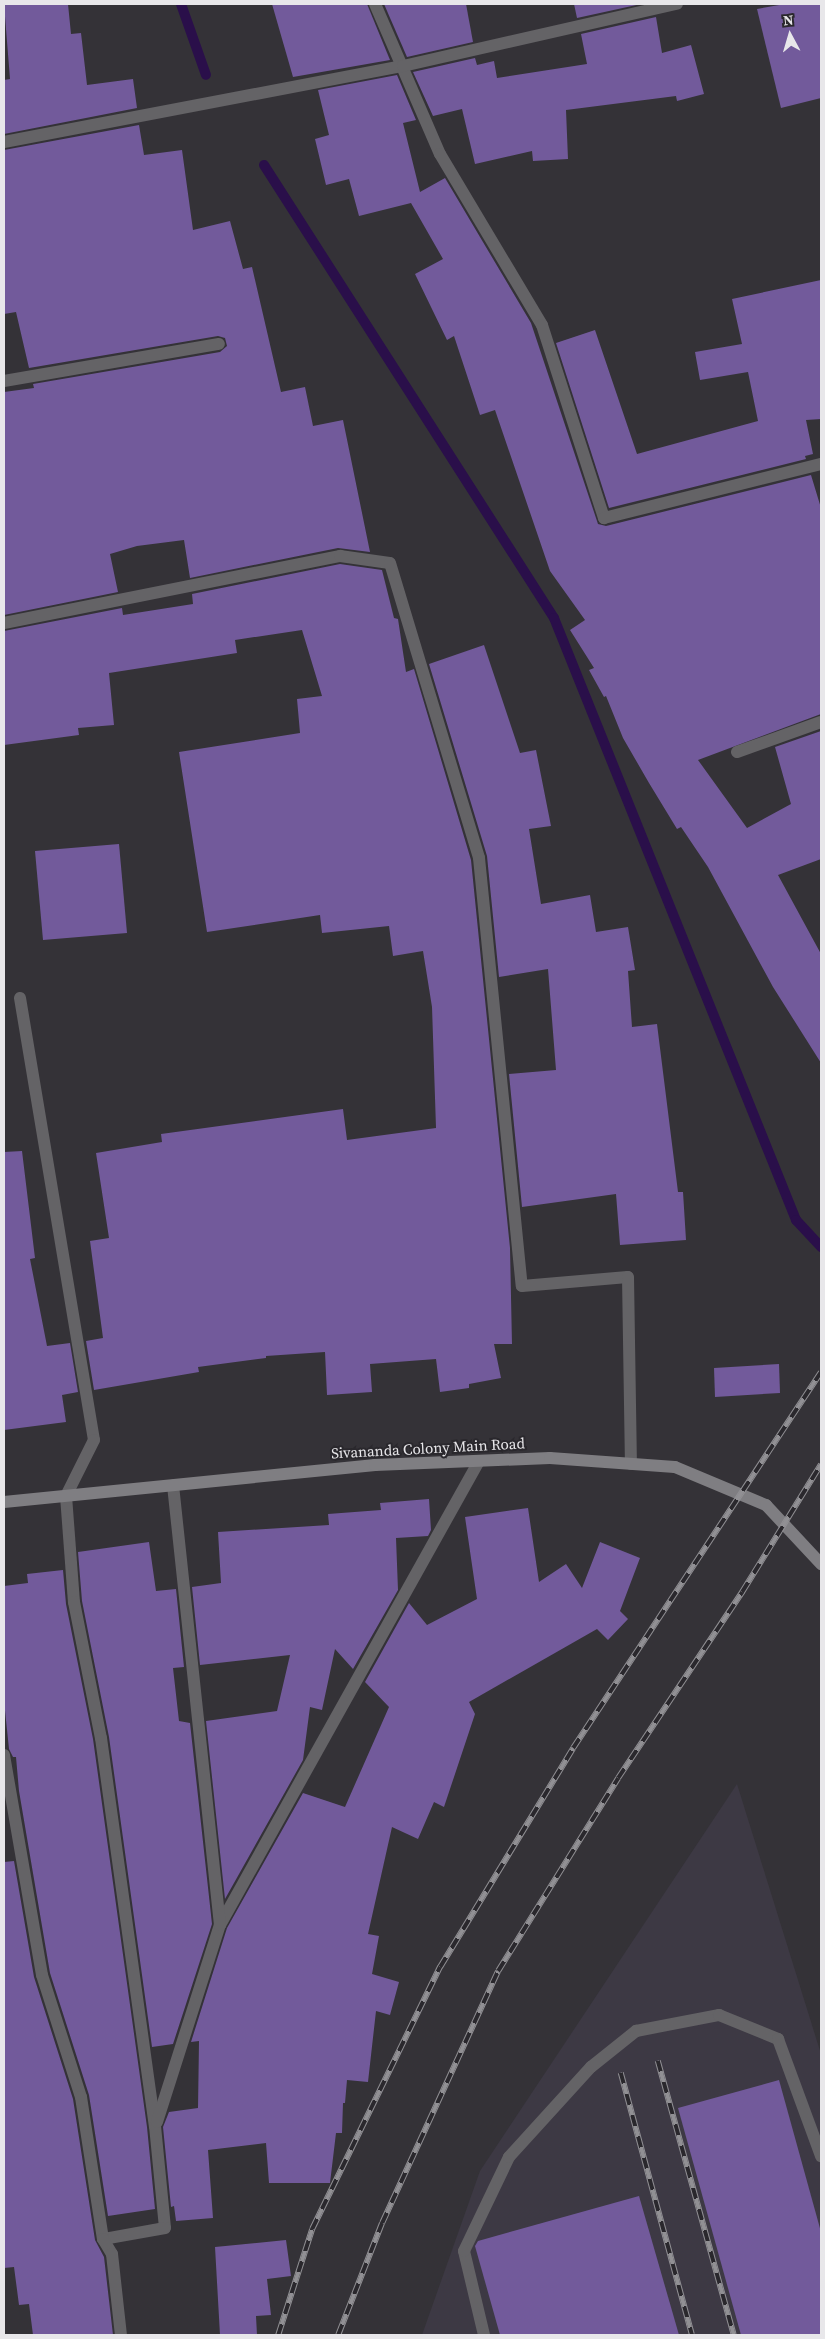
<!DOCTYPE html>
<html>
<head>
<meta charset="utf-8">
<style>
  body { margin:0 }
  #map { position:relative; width:825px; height:2339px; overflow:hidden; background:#343237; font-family:"Source Serif 4",serif }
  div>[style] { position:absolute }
  .built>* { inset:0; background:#3d3944 }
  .stream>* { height:10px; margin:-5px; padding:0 5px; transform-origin:5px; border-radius:5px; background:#2a0f4a }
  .building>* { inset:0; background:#725a9b }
  .service>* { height:12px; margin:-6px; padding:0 6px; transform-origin:6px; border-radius:6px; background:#646366 }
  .minor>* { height:12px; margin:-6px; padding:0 6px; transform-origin:6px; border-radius:6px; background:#646366 }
  .secondary>* { height:12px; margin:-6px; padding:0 6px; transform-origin:6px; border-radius:6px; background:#7f7e82 }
  .rail>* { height:5.5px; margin-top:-2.75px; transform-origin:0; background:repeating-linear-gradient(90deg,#2a282d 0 11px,#919094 0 22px); box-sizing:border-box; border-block:1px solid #919094 }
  span { translate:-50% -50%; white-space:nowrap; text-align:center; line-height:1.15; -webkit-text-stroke:4px #2a282d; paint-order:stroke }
  .street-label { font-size:15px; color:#e8e7ea }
  .frame { position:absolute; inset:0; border:5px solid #e8e7ea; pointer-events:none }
  .north { position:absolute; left:765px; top:10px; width:50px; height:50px; -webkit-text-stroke:4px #2a282d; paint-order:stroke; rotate:354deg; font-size:14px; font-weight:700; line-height:20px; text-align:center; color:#e8e7ea }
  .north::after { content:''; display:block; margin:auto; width:18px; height:22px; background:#e8e7ea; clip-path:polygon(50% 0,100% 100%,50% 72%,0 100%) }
</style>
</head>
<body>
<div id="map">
  <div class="built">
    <div style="clip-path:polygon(737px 1784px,821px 2054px,821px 2335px,422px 2335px,480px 2171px)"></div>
  </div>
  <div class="stream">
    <div style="left:181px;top:4px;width:75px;rotate:70.6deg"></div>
    <div style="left:264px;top:165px;width:538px;rotate:57.37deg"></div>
    <div style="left:554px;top:618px;width:649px;rotate:68.1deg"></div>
    <div style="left:796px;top:1220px;width:37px;rotate:47deg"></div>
  </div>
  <div class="building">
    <div style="clip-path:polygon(4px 4px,68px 4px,71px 34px,81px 33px,87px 85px,133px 79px,137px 108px,4px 134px,4px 80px,10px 79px)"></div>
    <div style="clip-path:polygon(272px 4px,367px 4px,390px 60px,293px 77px)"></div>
    <div style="clip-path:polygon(384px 4px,466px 4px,473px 42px,407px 57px)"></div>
    <div style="clip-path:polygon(574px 4px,641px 4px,577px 18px)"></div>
    <div style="clip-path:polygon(785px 4px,821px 4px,821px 98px,781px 108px,757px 9px)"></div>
    <div style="clip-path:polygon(656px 17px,662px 53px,691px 45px,704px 94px,677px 101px,676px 96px,566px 110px,568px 159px,533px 161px,532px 151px,475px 164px,462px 109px,433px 116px,413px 72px,475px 58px,477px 65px,494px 61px,497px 78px,587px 64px,581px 34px)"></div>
    <div style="clip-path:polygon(397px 75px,416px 120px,403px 123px,420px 192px,445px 178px,531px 323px,598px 524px,606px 526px,811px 475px,821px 508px,821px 714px,698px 760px,747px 828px,791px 804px,775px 747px,821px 731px,821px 859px,778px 875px,821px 954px,821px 1063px,773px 987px,708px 867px,681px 827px,677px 829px,649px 783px,623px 738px,606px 696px,604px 697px,589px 670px,594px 668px,570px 630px,585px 620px,550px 571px,495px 410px,480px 415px,454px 336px,447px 340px,415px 274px,443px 259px,411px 203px,359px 216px,349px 179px,326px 185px,315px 139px,329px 135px,318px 90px)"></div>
    <div style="clip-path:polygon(139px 125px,144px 155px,182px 150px,193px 230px,230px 221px,243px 269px,252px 267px,281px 392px,305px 387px,313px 426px,343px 420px,370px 552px,338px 548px,190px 578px,184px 540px,137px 546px,110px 554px,118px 592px,4px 615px,4px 392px,34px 388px,33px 384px,220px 352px,227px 346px,225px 338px,218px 336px,29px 368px,16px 312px,4px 314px,4px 150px)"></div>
    <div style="clip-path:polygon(821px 280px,821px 419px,806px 420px,813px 454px,805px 456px,806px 459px,609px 508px,556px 343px,595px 330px,637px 454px,758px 421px,748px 372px,700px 380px,695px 352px,742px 344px,732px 299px)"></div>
    <div style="clip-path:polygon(340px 564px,382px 570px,394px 618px,398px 619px,406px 672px,414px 669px,471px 860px,510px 1248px,512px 1344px,494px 1344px,501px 1378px,469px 1384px,469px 1388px,440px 1392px,436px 1359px,370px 1364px,372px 1392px,327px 1395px,325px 1352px,266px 1356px,266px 1358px,198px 1367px,199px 1372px,94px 1390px,86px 1341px,103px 1338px,90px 1241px,109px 1238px,96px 1153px,162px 1142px,161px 1134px,343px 1109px,347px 1140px,436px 1128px,432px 1007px,423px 951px,393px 956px,389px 926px,322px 933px,320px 915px,207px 932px,179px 752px,300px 733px,297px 699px,322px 696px,302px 630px,235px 640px,237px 653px,109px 673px,114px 725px,78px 728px,79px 735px,4px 745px,4px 631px,122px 608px,123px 615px,193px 604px,192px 594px)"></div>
    <div style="clip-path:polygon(484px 645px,520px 753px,536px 750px,551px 826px,529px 829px,541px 904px,590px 895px,596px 932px,628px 927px,635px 970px,628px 971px,632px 1027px,657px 1024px,678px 1192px,683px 1192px,686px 1240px,620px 1245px,616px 1194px,522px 1207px,509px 1074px,556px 1070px,548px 969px,499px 977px,487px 856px,429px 664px)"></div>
    <div style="clip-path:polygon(119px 844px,127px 933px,43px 940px,35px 851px)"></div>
    <div style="clip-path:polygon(22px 1151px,35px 1258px,30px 1259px,47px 1346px,70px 1343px,78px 1392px,62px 1395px,66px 1422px,4px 1430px,4px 1152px)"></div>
    <div style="clip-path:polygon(779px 1364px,780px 1393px,715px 1397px,714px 1368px)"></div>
    <div style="clip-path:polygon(429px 1499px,431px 1530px,428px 1536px,396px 1538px,398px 1590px,353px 1669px,335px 1649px,322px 1710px,310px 1707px,303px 1760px,225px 1899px,206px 1721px,277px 1711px,290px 1655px,200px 1665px,192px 1587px,221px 1583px,218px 1532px,329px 1525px,328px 1514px,381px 1510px,380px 1503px)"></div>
    <div style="clip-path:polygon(528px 1508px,539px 1582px,566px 1564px,582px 1588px,600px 1542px,640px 1558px,620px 1611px,628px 1619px,608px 1640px,597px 1629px,469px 1702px,475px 1714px,444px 1807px,434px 1802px,418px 1839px,392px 1827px,368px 1934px,379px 1936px,372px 1974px,399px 1982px,390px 2015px,376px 2011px,368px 2082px,347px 2080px,345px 2103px,343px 2103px,342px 2133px,336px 2133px,330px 2183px,269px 2183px,266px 2143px,208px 2150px,213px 2218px,176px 2221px,174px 2206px,171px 2207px,163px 2127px,169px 2112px,198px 2108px,199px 2041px,191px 2042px,227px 1928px,303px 1793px,345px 1807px,389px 1707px,365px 1682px,409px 1603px,427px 1625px,477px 1599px,465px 1517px)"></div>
    <div style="clip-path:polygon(149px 1542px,156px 1591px,176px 1589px,184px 1667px,173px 1668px,179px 1721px,190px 1723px,212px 1924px,173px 2044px,152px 2047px,109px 1737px,82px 1601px,78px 1552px)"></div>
    <div style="clip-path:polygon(63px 1570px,66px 1604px,93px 1739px,147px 2127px,155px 2209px,108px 2216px,89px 2095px,50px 1973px,19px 1791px,16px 1757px,13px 1757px,9px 1749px,4px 1701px,4px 1586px,28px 1583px,27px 1574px)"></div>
    <div style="clip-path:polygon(14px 1861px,34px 1977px,73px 2099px,95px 2240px,104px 2257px,113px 2335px,33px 2335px,29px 2304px,19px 2305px,14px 2267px,4px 2268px,4px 1862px)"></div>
    <div style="clip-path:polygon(779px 2080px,821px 2232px,821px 2335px,741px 2335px,678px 2108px)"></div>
    <div style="clip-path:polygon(639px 2196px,679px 2335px,500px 2335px,475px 2246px,478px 2241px)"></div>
    <div style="clip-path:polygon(286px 2240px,291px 2276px,267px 2279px,271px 2315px,256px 2316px,257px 2335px,220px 2335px,215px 2247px)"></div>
  </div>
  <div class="service">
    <div style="left:375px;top:4px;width:163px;rotate:66.6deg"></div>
    <div style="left:440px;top:154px;width:199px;rotate:59.2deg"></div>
    <div style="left:542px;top:325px;width:203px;rotate:72.2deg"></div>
    <div style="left:484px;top:2335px;width:86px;rotate:-103.4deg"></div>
    <div style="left:464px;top:2251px;width:104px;rotate:-64.4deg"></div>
    <div style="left:509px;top:2157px;width:122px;rotate:-47.7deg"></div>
    <div style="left:591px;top:2067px;width:58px;rotate:-38.7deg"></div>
    <div style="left:636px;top:2031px;width:85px;rotate:-10.9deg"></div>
    <div style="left:719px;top:2015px;width:64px;rotate:22.1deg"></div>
    <div style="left:778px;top:2039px;width:125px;rotate:69.8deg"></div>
  </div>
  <div class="minor">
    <div style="left:4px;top:142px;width:406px;rotate:-10.8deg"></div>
    <div style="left:403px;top:66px;width:281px;rotate:-12.8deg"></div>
    <div style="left:4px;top:381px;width:218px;rotate:-9.8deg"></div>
    <div style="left:604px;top:518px;width:224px;rotate:-14deg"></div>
    <div style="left:4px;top:623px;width:343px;rotate:-11.3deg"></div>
    <div style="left:340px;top:556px;width:50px;rotate:8deg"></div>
    <div style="left:390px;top:563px;width:308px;rotate:73.2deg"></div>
    <div style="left:479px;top:858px;width:430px;rotate:84.3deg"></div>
    <div style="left:522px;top:1286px;width:106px;rotate:-4.9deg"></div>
    <div style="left:628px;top:1277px;width:187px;rotate:89.1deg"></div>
    <div style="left:737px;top:752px;width:89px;rotate:-19.7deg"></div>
    <div style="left:20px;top:998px;width:448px;rotate:80.5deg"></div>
    <div style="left:94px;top:1440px;width:63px;rotate:116.6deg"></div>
    <div style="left:66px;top:1496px;width:106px;rotate:85.7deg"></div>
    <div style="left:74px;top:1602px;width:139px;rotate:78.8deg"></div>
    <div style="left:101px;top:1738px;width:392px;rotate:82.1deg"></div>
    <div style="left:155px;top:2126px;width:102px;rotate:84.4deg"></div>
    <div style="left:165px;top:2228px;width:63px;rotate:169.9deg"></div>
    <div style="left:4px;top:1755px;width:223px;rotate:80.2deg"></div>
    <div style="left:42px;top:1975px;width:128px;rotate:72.3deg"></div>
    <div style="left:81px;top:2097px;width:144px;rotate:81.2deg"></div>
    <div style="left:103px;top:2239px;width:17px;rotate:59deg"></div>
    <div style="left:112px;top:2254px;width:81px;rotate:83.7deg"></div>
    <div style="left:220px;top:1925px;width:531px;rotate:-60.83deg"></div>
    <div style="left:157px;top:2122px;width:207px;rotate:-72.3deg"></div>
    <div style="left:220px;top:1925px;width:442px;rotate:-96.1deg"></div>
  </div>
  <div class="secondary">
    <div style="left:4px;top:1502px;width:373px;rotate:-5.7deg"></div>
    <div style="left:375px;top:1465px;width:175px;rotate:-2.3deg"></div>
    <div style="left:550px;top:1458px;width:125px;rotate:4.1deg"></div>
    <div style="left:675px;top:1467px;width:99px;rotate:22.7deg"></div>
    <div style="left:766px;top:1505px;width:81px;rotate:47deg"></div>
  </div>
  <div class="rail">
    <div style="left:658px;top:2061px;width:284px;rotate:74.5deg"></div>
    <div style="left:621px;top:2073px;width:271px;rotate:74.8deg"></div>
    <div style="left:278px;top:2335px;width:111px;rotate:-72.2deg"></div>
    <div style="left:312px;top:2229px;width:292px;rotate:-64deg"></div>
    <div style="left:440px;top:1967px;width:256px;rotate:-58.7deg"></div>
    <div style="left:573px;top:1748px;width:450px;rotate:-56.6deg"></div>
    <div style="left:338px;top:2335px;width:120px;rotate:-68.6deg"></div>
    <div style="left:382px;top:2223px;width:277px;rotate:-65.3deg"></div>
    <div style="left:498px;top:1971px;width:227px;rotate:-58.1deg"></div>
    <div style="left:618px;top:1778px;width:224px;rotate:-56.3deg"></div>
    <div style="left:742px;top:1592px;width:150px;rotate:-58.3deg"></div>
  </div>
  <div class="street-label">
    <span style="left:428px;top:1448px;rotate:-3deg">Sivananda Colony Main Road</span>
  </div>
  <div class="frame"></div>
  <div class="north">N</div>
</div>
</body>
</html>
